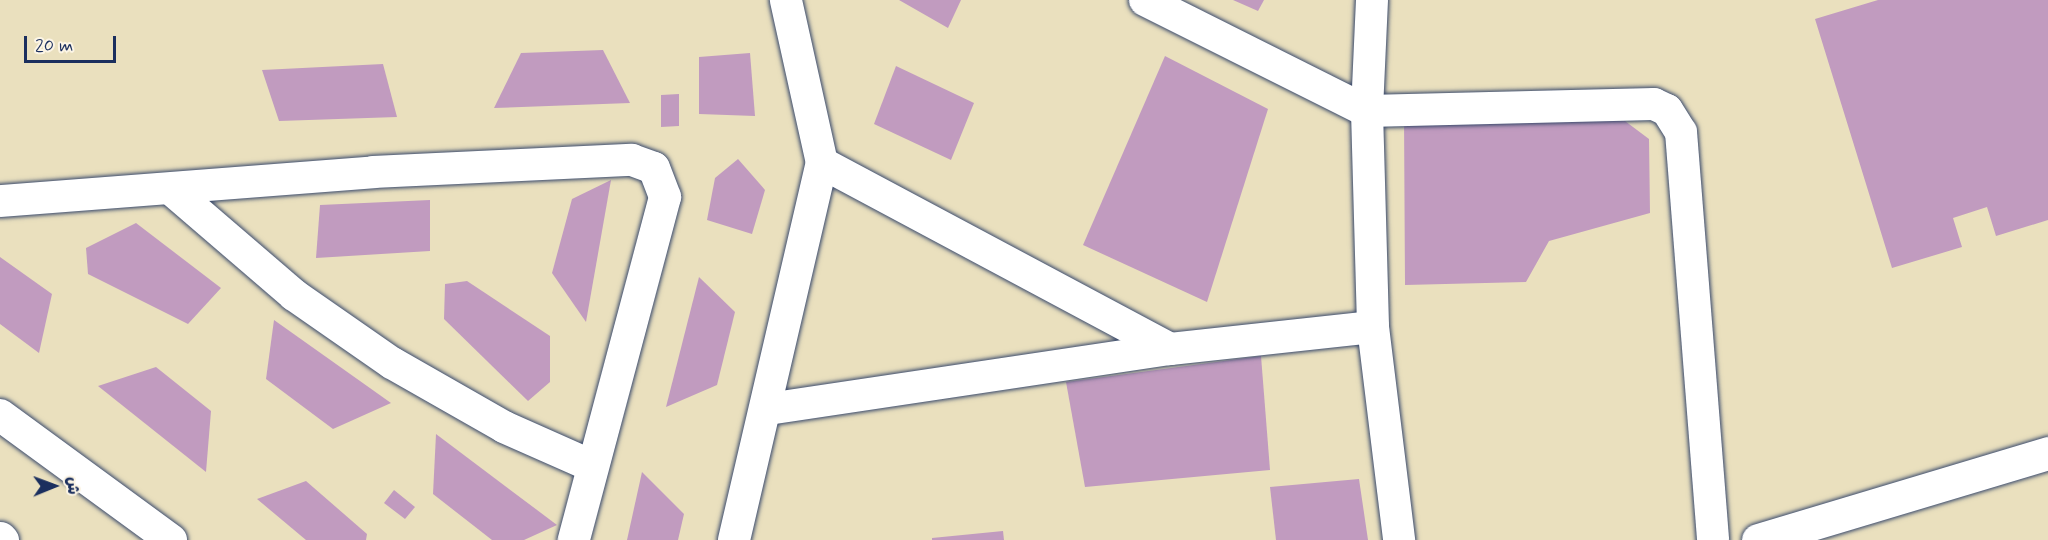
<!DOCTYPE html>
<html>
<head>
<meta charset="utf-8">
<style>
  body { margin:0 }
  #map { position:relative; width:2048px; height:540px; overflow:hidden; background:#eae0be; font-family:Mynerve,"Playpen Sans Arabic",sans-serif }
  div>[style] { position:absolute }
  .building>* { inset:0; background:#c19bbf }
  .roads { filter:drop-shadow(0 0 2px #3a4a6c) drop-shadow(0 0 2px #3a4a6c) }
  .street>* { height:32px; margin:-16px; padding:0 16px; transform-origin:16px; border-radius:16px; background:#fff }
  .secondary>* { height:33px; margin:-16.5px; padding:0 16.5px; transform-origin:16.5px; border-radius:16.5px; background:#fff }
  span { translate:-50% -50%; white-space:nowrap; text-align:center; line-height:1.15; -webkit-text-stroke:4.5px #fcf5e5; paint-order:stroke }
  .north { position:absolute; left:24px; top:456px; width:60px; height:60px; -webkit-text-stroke:4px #fcf5e5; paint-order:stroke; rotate:89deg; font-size:16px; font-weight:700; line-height:24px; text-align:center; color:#1b2f5e }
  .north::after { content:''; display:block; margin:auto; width:21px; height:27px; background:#1b2f5e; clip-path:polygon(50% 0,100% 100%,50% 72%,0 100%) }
  .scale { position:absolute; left:24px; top:36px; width:92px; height:27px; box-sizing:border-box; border:3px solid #1b2f5e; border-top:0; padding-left:8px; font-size:18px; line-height:21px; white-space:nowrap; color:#1b2f5e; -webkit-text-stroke:4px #fcf5e5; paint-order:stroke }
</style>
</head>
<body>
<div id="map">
  <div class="building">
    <div style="clip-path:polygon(899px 0,961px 0,948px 28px)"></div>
    <div style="clip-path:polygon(1233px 0,1264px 0,1258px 11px)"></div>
    <div style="clip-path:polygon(1878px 0,2048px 0,2048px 220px,1996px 236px,1987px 207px,1953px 218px,1962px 247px,1892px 268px,1815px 19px)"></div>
    <div style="clip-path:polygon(603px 50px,630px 103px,494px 108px,521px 53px)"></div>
    <div style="clip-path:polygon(750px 53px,755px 116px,699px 114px,699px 57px)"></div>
    <div style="clip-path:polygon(1165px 56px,1268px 109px,1207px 302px,1083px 245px)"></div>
    <div style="clip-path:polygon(383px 64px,397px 117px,279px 121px,262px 70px)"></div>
    <div style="clip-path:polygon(896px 66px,974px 103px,951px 160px,874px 124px)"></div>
    <div style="clip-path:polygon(679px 94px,679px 126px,661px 127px,661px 95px)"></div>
    <div style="clip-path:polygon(1404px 117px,1625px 121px,1649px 139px,1650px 213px,1549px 241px,1526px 282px,1405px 285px)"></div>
    <div style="clip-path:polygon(738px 159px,765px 190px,752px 234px,707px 220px,715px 178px)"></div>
    <div style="clip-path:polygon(611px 180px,586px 322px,552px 273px,572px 199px)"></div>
    <div style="clip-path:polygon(430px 200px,430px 251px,316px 258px,320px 205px)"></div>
    <div style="clip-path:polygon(136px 223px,221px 288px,188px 324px,88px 274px,86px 248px)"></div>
    <div style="clip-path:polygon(0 257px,52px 294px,39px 353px,0 324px)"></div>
    <div style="clip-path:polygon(699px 277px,735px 312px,717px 385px,666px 407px)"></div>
    <div style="clip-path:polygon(467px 281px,550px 336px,550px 382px,528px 401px,444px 319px,445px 284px)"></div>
    <div style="clip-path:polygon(274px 320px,391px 403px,333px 429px,266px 379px)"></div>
    <div style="clip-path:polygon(1261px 356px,1270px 470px,1085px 487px,1066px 382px)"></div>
    <div style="clip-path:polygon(156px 367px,211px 411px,206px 472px,98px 386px)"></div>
    <div style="clip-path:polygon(436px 434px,557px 525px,524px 540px,492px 540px,433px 494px)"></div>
    <div style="clip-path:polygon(642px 472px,684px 514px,678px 540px,627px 540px)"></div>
    <div style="clip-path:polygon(1359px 479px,1368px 540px,1276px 540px,1270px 487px)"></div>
    <div style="clip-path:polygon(306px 481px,367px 534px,366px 540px,306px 540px,257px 499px)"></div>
    <div style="clip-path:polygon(394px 490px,415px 507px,405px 519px,384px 503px)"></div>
    <div style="clip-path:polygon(1003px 531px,1004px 540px,932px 540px,932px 538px)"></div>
  </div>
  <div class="roads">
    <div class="street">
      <div style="left:1145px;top:0;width:248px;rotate:26.6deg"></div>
      <div style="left:1367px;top:111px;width:287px;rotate:-1.4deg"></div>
      <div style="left:1654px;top:104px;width:14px;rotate:25deg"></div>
      <div style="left:1667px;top:110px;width:26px;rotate:58deg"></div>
      <div style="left:1681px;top:132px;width:409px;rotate:85.5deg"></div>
      <div style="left:1372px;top:0;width:111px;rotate:92.6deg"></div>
      <div style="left:1367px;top:111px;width:216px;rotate:88.4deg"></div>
      <div style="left:1373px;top:327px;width:215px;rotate:83deg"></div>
      <div style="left:822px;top:163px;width:395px;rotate:28.1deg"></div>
      <div style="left:172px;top:190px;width:161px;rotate:40.7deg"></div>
      <div style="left:294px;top:295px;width:119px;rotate:34.8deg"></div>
      <div style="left:392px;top:363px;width:129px;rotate:29.7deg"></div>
      <div style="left:504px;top:427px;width:96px;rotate:23.9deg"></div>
      <div style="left:0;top:201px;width:374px;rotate:-4.4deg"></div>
      <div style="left:373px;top:172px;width:259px;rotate:-2.7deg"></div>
      <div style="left:632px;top:160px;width:23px;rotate:20deg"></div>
      <div style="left:654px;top:168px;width:31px;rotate:69deg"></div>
      <div style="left:665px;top:197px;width:355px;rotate:104.9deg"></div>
      <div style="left:768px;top:409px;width:406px;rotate:-8.5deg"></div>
      <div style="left:1170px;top:349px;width:204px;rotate:-6.2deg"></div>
      <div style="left:0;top:415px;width:212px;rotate:36.2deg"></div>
      <div style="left:734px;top:540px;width:387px;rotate:-76.9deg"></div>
      <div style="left:822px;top:163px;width:167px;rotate:-102.5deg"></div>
    </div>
    <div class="secondary">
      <div style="left:0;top:538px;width:3px;rotate:45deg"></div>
      <div style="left:1758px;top:540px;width:303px;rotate:-16.7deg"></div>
    </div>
  </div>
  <div class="north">ش</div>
  <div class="scale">20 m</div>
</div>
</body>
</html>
